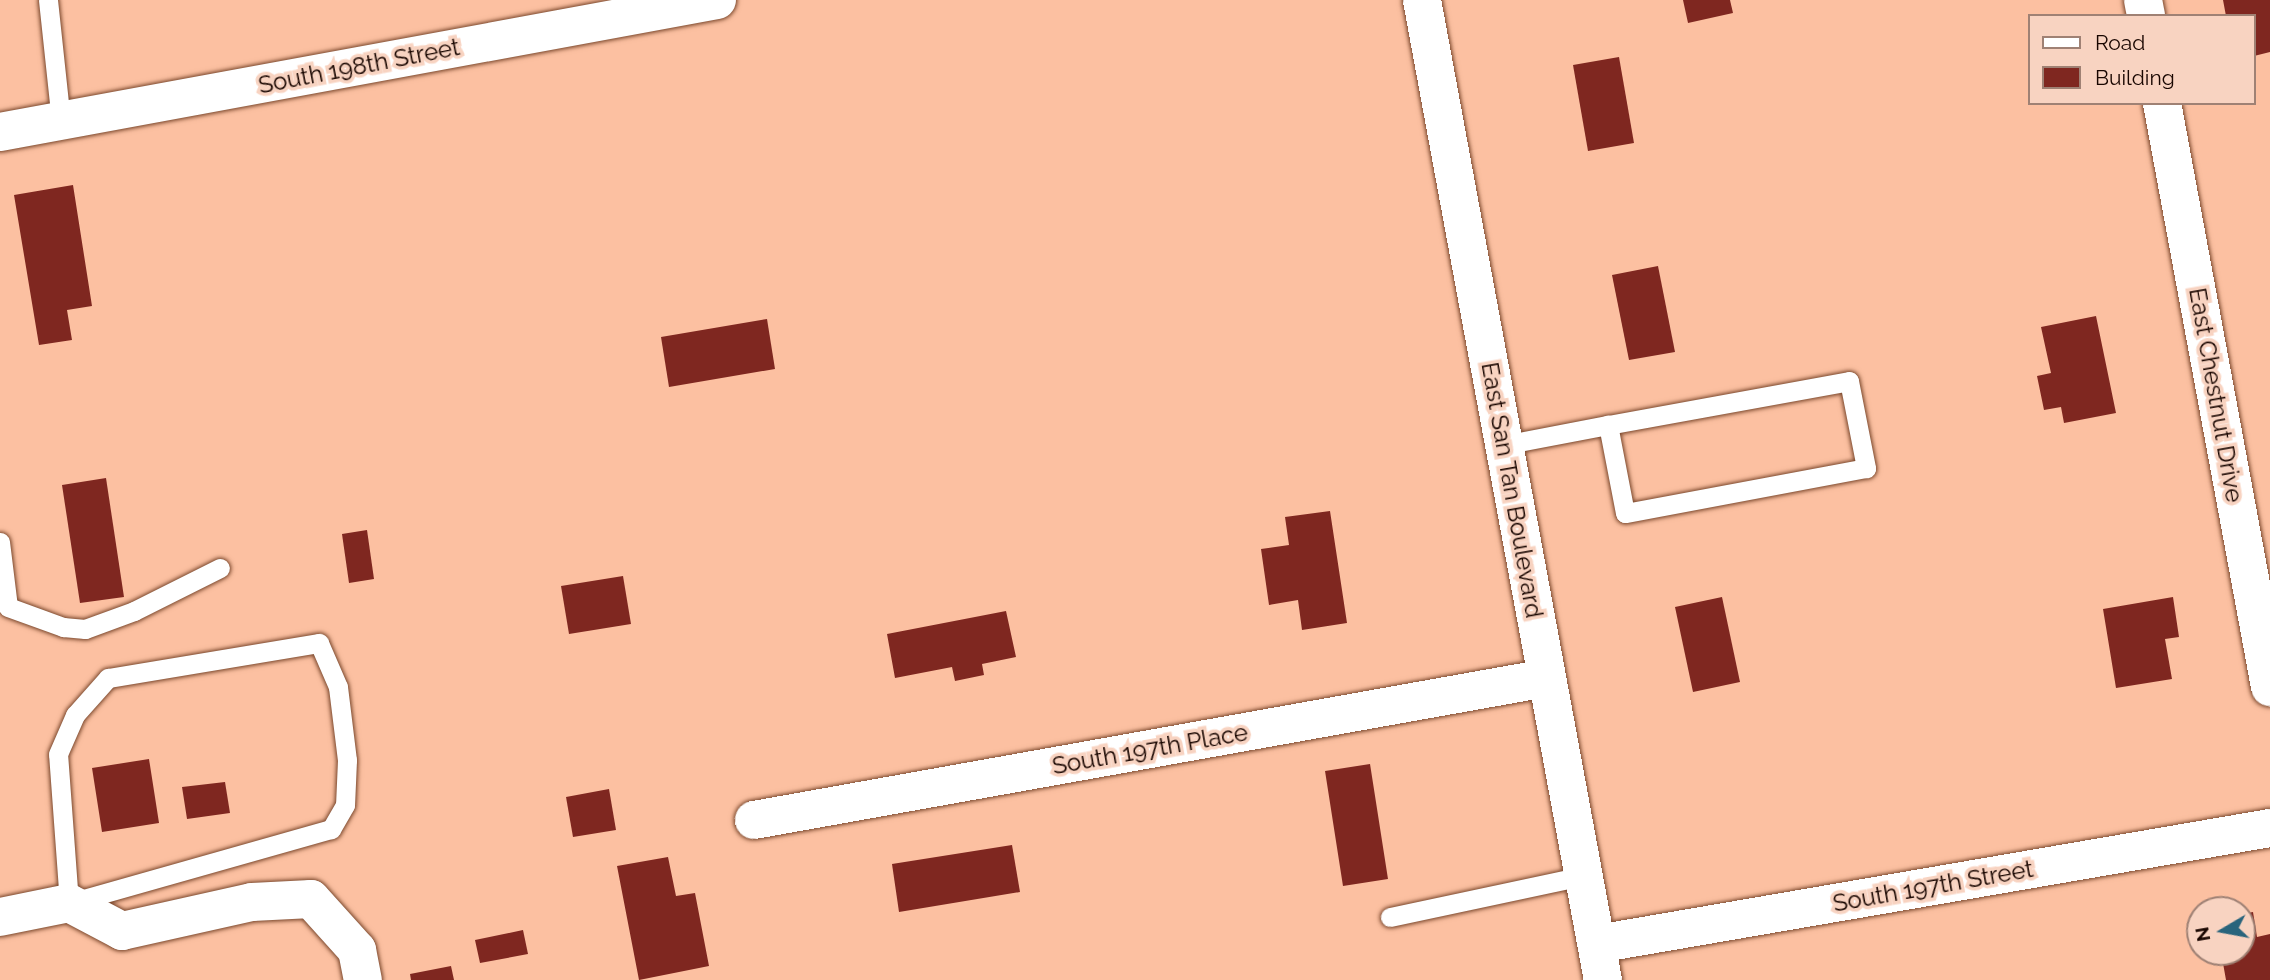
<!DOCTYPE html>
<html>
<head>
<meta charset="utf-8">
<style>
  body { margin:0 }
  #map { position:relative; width:2270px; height:980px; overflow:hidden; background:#fcc0a1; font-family:Raleway,sans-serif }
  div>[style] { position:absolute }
  .building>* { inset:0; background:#7f2720 }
  .roads { filter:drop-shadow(0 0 2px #7b482d) drop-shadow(0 0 2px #7b482d) }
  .service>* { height:19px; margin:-9.5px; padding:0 9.5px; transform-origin:9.5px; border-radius:9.5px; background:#fff }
  .minor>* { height:38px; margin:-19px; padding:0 19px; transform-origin:19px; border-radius:19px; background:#fff }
  .tertiary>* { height:38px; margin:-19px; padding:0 19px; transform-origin:19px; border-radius:19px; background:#fff }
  span { translate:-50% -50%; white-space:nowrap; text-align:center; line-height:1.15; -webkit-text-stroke:7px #f8d3c1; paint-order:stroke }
  .street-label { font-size:24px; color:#190600 }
  .legend { position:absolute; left:2028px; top:14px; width:228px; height:91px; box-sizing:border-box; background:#f8d3c1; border:2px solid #9f8174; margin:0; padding:9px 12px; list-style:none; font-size:21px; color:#190600 }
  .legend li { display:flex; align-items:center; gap:14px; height:35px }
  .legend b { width:35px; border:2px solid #9f8174 }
  .north { position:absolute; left:2186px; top:896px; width:70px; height:70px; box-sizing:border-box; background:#f8d3c1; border:2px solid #9f8174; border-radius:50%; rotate:260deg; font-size:19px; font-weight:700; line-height:28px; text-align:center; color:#190600 }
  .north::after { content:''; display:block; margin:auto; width:24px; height:32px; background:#29647c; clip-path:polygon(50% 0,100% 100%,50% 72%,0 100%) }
</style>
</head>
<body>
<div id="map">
  <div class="building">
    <div style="clip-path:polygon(1683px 0,1730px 0,1733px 13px,1688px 23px)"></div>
    <div style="clip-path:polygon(2223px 0,2270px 0,2270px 52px,2254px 56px,2254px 16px,2226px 16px)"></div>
    <div style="clip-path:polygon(1619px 57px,1634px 143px,1588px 151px,1573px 65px)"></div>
    <div style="clip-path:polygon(73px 185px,92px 306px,67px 310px,72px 340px,39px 345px,14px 195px)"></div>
    <div style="clip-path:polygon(1658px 266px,1675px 352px,1629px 360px,1612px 275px)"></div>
    <div style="clip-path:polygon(2096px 316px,2116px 413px,2064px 423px,2061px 407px,2044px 410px,2037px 376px,2051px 373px,2041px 327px)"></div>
    <div style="clip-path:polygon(767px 319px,775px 369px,669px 387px,661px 337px)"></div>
    <div style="clip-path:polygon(106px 478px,124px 597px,80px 603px,62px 485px)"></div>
    <div style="clip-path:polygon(1330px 511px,1347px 623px,1302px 630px,1298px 600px,1269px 605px,1261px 549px,1289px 545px,1285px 517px)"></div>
    <div style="clip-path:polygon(367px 530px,374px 579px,349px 583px,342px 534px)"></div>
    <div style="clip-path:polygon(623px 576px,631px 624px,569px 634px,561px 586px)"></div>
    <div style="clip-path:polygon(1722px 597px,1740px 682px,1693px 692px,1675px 607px)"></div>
    <div style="clip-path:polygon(2173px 597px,2179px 637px,2165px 639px,2172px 679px,2116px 688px,2103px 609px)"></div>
    <div style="clip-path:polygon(1006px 611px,1016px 657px,982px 664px,984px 675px,955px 681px,952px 667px,895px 678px,887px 634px)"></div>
    <div style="clip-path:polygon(149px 759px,159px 823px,102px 832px,92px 768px)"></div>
    <div style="clip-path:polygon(1370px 764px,1388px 879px,1343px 886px,1325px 771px)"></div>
    <div style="clip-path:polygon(225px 782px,230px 813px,187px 819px,182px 787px)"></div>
    <div style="clip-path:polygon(609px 789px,616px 830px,573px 837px,566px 797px)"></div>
    <div style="clip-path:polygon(1012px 845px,1020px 892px,899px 912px,892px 864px)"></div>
    <div style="clip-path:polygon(668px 857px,676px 896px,695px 893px,709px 966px,639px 980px,617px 866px)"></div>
    <div style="clip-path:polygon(2253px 912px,2257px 937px,2270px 934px,2270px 980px,2226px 980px,2221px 952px,2242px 952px,2242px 914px)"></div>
    <div style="clip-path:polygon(523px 930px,528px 954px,480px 963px,475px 940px)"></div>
    <div style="clip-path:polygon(451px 966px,454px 980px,411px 980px,410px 974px)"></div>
  </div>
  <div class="roads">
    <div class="service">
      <div style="left:48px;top:0;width:122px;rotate:83.9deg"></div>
      <div style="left:1503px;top:445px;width:107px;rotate:-10.8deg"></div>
      <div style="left:1608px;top:425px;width:245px;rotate:-10.3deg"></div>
      <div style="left:1849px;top:381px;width:89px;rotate:78.9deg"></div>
      <div style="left:1866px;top:468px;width:245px;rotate:169.4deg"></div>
      <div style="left:1625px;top:513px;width:90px;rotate:-100.9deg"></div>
      <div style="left:0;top:542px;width:65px;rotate:83deg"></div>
      <div style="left:8px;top:607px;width:59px;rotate:20deg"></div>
      <div style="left:63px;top:627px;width:22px;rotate:5deg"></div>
      <div style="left:85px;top:629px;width:52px;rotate:-20.2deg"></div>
      <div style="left:134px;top:611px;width:96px;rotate:-26.6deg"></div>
      <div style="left:319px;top:643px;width:48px;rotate:66.6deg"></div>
      <div style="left:338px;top:687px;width:74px;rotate:83deg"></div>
      <div style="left:347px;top:760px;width:45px;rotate:92.5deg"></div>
      <div style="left:345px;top:805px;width:28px;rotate:120deg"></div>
      <div style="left:331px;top:829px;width:272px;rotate:164.2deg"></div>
      <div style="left:69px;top:903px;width:149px;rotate:-94.2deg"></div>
      <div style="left:58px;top:754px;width:43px;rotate:-66.4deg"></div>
      <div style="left:75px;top:715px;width:50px;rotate:-48.3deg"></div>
      <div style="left:108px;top:678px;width:214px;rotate:-9.4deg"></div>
      <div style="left:1390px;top:917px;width:197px;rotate:-12deg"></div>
    </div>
    <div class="minor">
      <div style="left:2143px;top:0;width:16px;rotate:79deg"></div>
      <div style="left:2162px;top:103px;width:594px;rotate:79.52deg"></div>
      <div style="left:0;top:132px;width:729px;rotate:-10.43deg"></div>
      <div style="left:754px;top:820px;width:805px;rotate:-10.16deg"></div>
      <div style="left:0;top:917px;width:70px;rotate:-11.5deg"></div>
      <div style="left:69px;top:903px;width:60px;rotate:27.8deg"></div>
      <div style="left:122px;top:931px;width:133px;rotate:-12.6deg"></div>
      <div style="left:252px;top:902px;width:59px;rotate:-2.9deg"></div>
      <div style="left:311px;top:899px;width:69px;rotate:48deg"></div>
      <div style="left:357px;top:950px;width:31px;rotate:79deg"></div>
      <div style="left:1597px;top:944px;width:683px;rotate:-9.78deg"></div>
    </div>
    <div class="tertiary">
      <div style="left:1422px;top:0;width:997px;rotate:79.54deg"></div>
    </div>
  </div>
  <div class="street-label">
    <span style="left:359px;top:66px;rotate:-11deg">South 198th Street</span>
    <span style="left:2216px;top:395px;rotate:80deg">East Chestnut Drive</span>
    <span style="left:1512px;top:490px;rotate:80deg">East San Tan Boulevard</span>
    <span style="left:1150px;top:749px;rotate:-10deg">South 197th Place</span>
    <span style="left:1933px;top:886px;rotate:-10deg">South 197th Street</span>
  </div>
  <ul class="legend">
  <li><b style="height:9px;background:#fff"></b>Road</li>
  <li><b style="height:19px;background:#7f2720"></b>Building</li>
  </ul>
  <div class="north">N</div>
</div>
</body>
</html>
